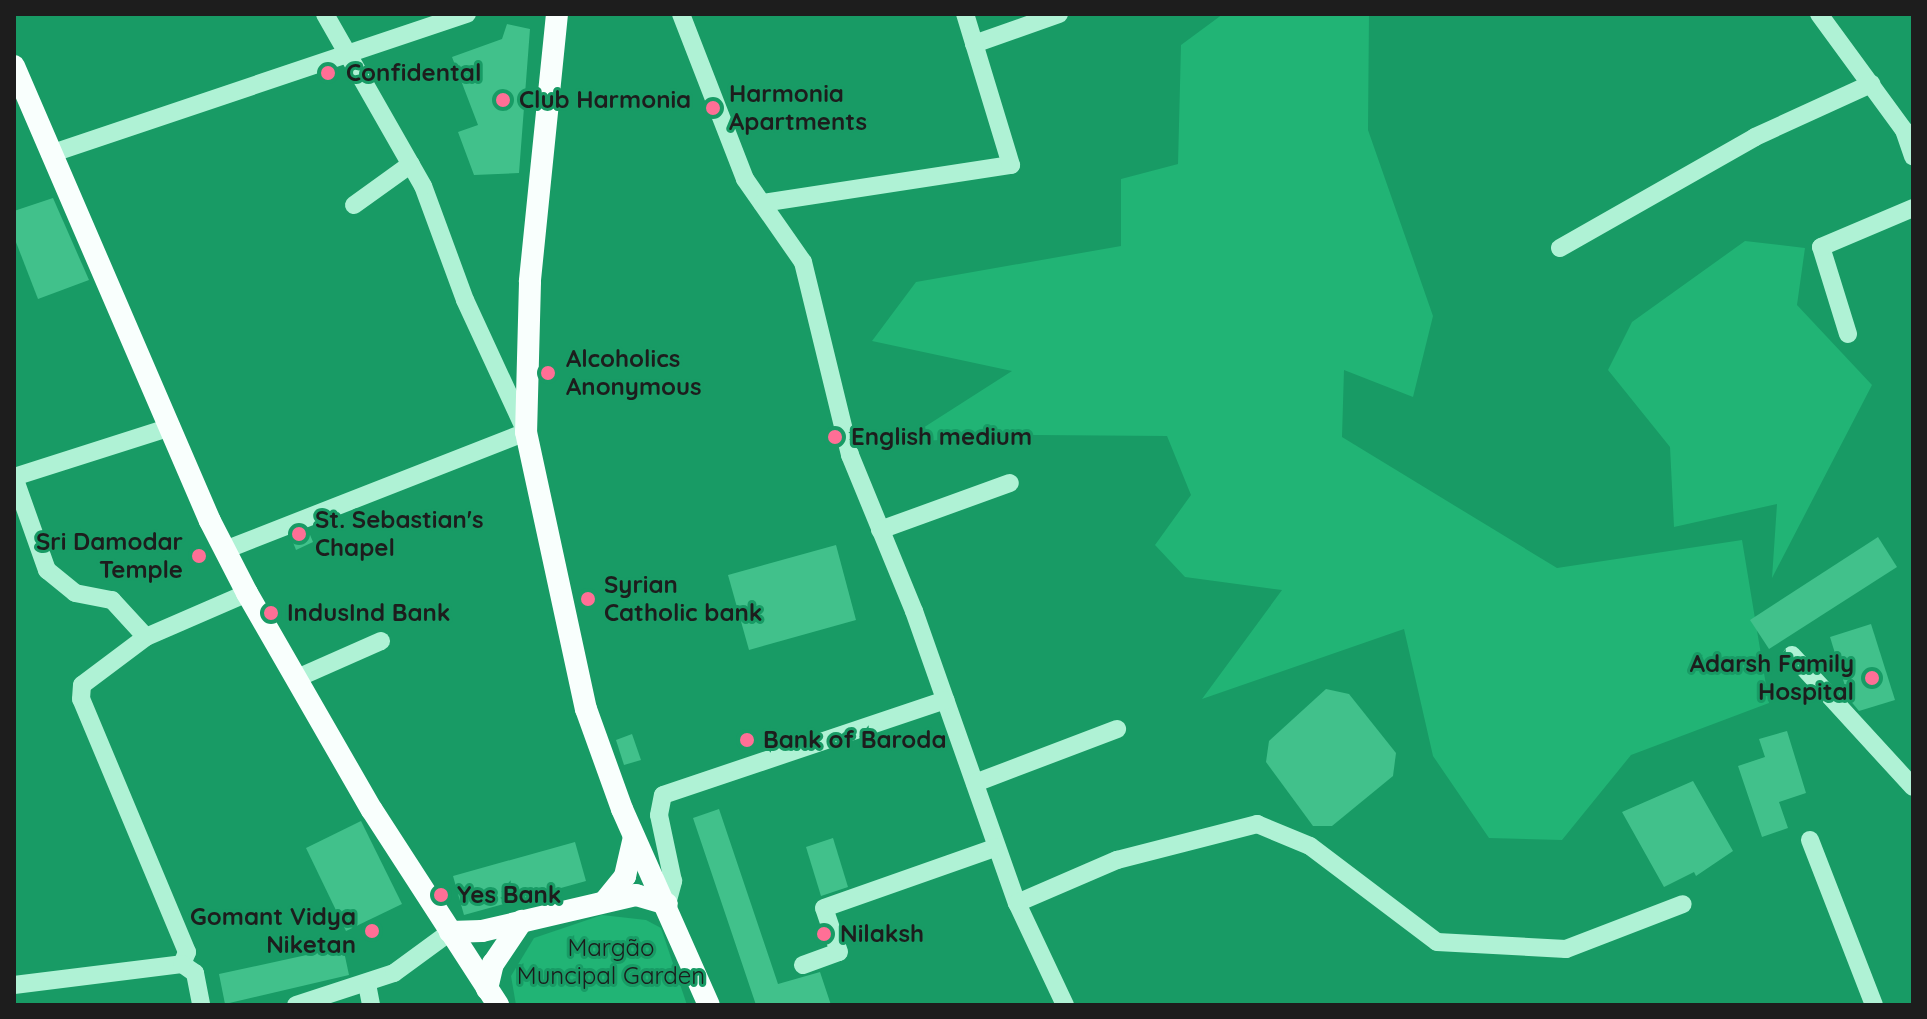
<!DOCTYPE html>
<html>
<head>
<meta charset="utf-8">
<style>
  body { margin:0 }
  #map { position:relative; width:1927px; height:1019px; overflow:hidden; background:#189b65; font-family:Quicksand,sans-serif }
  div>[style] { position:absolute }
  .green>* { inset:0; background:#21b475 }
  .building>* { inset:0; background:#41c18b }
  .minor>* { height:18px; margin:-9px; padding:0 9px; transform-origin:9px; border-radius:9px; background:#aff2d5 }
  .major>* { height:22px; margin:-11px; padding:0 11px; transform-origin:11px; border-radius:11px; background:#f9fffd }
  .dots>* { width:22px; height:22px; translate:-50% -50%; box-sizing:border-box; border:4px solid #189b65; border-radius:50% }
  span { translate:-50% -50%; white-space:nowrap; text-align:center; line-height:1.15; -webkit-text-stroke:6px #189b65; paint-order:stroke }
  .poi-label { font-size:24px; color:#1d1d1d; font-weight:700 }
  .left { translate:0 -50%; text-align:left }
  .right { translate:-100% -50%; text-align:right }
  .park-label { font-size:24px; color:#1b1d1c }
  .frame { position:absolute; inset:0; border:16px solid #1d1d1d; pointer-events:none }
</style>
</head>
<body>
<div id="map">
  <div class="green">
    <div style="clip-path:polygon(1223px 14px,1369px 14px,1368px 130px,1433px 316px,1413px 397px,1344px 370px,1342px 437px,1557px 568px,1742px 540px,1769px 703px,1631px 755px,1562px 840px,1489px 838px,1433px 756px,1404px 629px,1202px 699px,1282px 590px,1185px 577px,1155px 545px,1191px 495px,1167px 436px,1035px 435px,901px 442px,1012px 371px,872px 341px,916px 282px,1121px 246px,1121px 179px,1178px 164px,1181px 45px)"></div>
    <div style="clip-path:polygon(1745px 241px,1805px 248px,1797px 305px,1872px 385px,1772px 578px,1777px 504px,1674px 527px,1670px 447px,1608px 370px,1632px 322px)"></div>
    <div style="clip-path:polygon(602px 915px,646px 920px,661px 928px,687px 1005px,516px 1005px,511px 976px,534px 938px)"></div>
  </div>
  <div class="building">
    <div style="clip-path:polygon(507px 24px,530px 29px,519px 173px,474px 175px,458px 132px,478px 125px,452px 57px,502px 39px)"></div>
    <div style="clip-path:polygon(53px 198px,89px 280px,38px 299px,14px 237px,14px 211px)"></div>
    <div style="clip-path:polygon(308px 530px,313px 542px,296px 550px,291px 537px)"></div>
    <div style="clip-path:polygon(1878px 537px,1897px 567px,1769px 649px,1750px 620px)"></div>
    <div style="clip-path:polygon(836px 545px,856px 620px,749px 650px,728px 575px)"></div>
    <div style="clip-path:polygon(1871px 624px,1895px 700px,1859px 711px,1849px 699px,1830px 637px)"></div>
    <div style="clip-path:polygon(1326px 689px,1349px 694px,1396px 753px,1393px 776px,1332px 826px,1313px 826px,1266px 762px,1269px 741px)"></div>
    <div style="clip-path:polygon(1787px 731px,1806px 793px,1779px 802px,1788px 828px,1762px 837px,1738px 766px,1765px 757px,1759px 739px)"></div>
    <div style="clip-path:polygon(632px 734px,641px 760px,624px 765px,616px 740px)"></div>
    <div style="clip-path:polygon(1693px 781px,1733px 851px,1696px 876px,1694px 872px,1664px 887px,1622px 812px)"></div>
    <div style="clip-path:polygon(719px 809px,778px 984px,820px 972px,831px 1005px,756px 1005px,693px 818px)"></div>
    <div style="clip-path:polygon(361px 821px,402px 904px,346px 931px,306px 848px)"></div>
    <div style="clip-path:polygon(833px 838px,848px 887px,821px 896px,806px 847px)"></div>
    <div style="clip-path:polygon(575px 842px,586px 881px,464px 915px,453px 876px)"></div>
    <div style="clip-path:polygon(343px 947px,349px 975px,225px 1004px,219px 974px)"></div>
  </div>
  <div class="minor">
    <div style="left:681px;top:14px;width:177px;rotate:68.8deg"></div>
    <div style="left:745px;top:179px;width:101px;rotate:55.1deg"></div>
    <div style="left:803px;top:262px;width:199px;rotate:76.3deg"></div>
    <div style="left:850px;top:455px;width:169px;rotate:67.7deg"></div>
    <div style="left:914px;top:611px;width:310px;rotate:70.6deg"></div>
    <div style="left:1017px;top:903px;width:113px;rotate:64.8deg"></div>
    <div style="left:1819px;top:14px;width:144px;rotate:53.8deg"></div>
    <div style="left:1904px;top:130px;width:28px;rotate:71deg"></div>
    <div style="left:974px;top:44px;width:90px;rotate:-19.4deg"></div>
    <div style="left:50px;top:154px;width:440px;rotate:-18.6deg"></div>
    <div style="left:762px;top:203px;width:252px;rotate:-8.7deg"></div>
    <div style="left:1011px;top:165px;width:158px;rotate:-106.9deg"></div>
    <div style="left:354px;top:205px;width:70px;rotate:-35.7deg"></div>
    <div style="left:1560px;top:248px;width:224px;rotate:-29.6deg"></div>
    <div style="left:1755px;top:137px;width:128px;rotate:-24.6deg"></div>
    <div style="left:1848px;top:334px;width:91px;rotate:-107.2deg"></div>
    <div style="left:1821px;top:247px;width:100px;rotate:-23deg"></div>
    <div style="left:14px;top:477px;width:99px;rotate:70.5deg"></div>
    <div style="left:47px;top:570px;width:36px;rotate:39deg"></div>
    <div style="left:75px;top:593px;width:38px;rotate:11deg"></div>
    <div style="left:112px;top:600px;width:50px;rotate:47.4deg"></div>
    <div style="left:14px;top:477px;width:165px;rotate:-17.7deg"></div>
    <div style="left:880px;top:530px;width:138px;rotate:-19.9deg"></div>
    <div style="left:225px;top:550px;width:323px;rotate:-21.4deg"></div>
    <div style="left:526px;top:432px;width:145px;rotate:-114.8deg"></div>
    <div style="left:465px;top:300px;width:121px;rotate:-110.2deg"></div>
    <div style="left:423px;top:186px;width:198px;rotate:-119.7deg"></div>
    <div style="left:1792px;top:655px;width:179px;rotate:47.5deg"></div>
    <div style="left:295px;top:679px;width:94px;rotate:-23.8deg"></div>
    <div style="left:975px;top:783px;width:152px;rotate:-20.8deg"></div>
    <div style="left:1810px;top:840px;width:177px;rotate:68.8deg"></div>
    <div style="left:1017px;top:903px;width:109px;rotate:-23.3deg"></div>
    <div style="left:1117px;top:860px;width:145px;rotate:-14.4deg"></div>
    <div style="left:1257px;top:824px;width:57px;rotate:22.5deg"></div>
    <div style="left:1310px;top:846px;width:159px;rotate:37.1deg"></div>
    <div style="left:1437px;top:942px;width:129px;rotate:3.1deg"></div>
    <div style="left:1566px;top:949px;width:125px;rotate:-21deg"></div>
    <div style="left:667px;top:904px;width:24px;rotate:-75deg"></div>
    <div style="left:673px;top:881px;width:67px;rotate:-102deg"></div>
    <div style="left:659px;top:815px;width:20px;rotate:-79deg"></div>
    <div style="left:663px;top:795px;width:298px;rotate:-18.6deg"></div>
    <div style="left:182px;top:964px;width:13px;rotate:-67deg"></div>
    <div style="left:187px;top:952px;width:274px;rotate:-112.7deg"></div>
    <div style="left:81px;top:699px;width:14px;rotate:-86deg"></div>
    <div style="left:82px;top:685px;width:80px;rotate:-36.9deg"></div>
    <div style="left:146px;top:637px;width:110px;rotate:-23.5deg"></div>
    <div style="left:803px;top:965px;width:38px;rotate:-20deg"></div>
    <div style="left:839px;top:952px;width:46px;rotate:-108.8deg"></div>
    <div style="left:824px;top:908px;width:183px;rotate:-19.4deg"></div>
    <div style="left:367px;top:984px;width:21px;rotate:79deg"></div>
    <div style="left:14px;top:985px;width:169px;rotate:-7.1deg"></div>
    <div style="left:182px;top:964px;width:16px;rotate:35deg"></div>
    <div style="left:195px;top:973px;width:33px;rotate:79deg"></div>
    <div style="left:296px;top:1005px;width:103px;rotate:-18.1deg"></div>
    <div style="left:394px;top:973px;width:69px;rotate:-36.2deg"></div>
  </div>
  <div class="major">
    <div style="left:557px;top:14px;width:269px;rotate:95.8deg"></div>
    <div style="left:530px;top:282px;width:150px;rotate:91.5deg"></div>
    <div style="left:526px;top:432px;width:283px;rotate:77.8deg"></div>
    <div style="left:586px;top:709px;width:106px;rotate:70.2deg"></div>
    <div style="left:622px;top:809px;width:214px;rotate:66.1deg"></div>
    <div style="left:14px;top:66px;width:495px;rotate:66.7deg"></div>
    <div style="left:210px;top:521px;width:81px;rotate:62.8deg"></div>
    <div style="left:247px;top:593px;width:250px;rotate:60.1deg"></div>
    <div style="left:372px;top:810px;width:232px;rotate:57.1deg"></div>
    <div style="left:605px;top:901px;width:32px;rotate:-51deg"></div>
    <div style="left:625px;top:876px;width:40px;rotate:-77deg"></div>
    <div style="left:450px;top:932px;width:32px;rotate:-2deg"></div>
    <div style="left:482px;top:931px;width:158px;rotate:-13.2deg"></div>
    <div style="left:636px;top:895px;width:32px;rotate:16deg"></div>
    <div style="left:487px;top:989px;width:26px;rotate:-77deg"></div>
    <div style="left:493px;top:964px;width:52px;rotate:-56deg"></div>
  </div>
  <div class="dots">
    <div style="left:328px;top:73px;background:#ff6f96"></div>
    <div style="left:503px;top:100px;background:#ff6f96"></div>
    <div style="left:713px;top:108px;background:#ff6f96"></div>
    <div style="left:548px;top:373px;background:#ff6f96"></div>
    <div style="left:835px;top:437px;background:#ff6f96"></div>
    <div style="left:299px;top:534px;background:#ff6f96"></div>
    <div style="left:199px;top:556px;background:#ff6f96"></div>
    <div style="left:588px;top:599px;background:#ff6f96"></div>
    <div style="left:271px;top:613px;background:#ff6f96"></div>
    <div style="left:1872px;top:678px;background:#ff6f96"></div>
    <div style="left:747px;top:740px;background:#ff6f96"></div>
    <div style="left:441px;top:895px;background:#ff6f96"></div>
    <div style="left:372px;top:931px;background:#ff6f96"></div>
    <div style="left:824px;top:934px;background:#ff6f96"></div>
  </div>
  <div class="poi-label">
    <span class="left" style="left:346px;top:73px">Confidental</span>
    <span class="left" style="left:729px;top:108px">Harmonia<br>Apartments</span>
    <span class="left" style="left:519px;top:100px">Club Harmonia</span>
    <span class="left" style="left:566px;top:373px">Alcoholics<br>Anonymous</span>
    <span class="left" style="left:851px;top:437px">English medium</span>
    <span class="left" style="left:315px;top:534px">St. Sebastian's<br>Chapel</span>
    <span class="right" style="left:183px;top:556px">Sri Damodar<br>Temple</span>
    <span class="left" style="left:604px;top:599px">Syrian<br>Catholic bank</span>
    <span class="left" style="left:287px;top:613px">IndusInd Bank</span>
    <span class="right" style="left:1854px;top:678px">Adarsh Family<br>Hospital</span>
    <span class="left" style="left:763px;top:740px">Bank of Baroda</span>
    <span class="left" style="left:457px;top:895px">Yes Bank</span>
    <span class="right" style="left:356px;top:931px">Gomant Vidya<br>Niketan</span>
    <span class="left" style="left:840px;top:934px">Nilaksh</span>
  </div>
  <div class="park-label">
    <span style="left:611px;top:962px">Margão<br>Muncipal Garden</span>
  </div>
  <div class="frame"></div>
</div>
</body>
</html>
